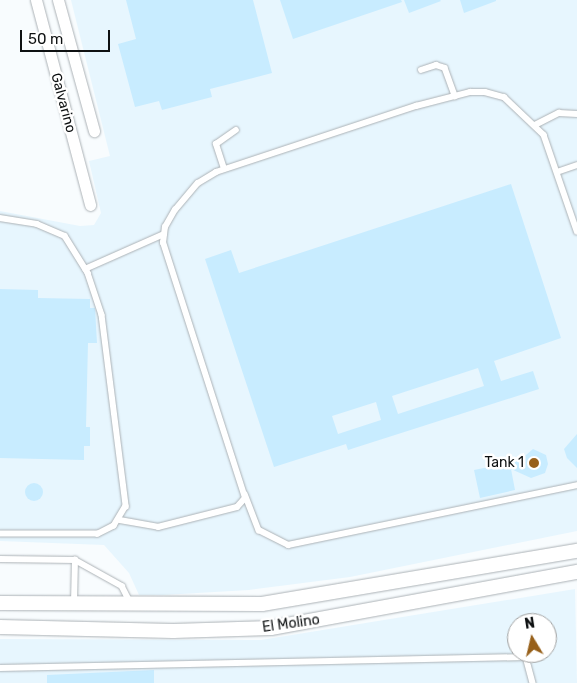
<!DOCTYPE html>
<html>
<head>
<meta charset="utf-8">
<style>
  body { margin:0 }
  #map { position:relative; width:577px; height:683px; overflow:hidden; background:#f8fcfe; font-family:Rubik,sans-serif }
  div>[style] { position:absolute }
  .built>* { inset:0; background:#e7f6fe }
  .building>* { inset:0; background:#c8ecff }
  .round { border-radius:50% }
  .roads { filter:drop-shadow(0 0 1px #acb2b6) drop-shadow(0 0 1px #acb2b6) }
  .service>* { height:5.5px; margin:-2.75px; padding:0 2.75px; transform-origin:2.75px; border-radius:2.75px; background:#fff }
  .minor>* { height:11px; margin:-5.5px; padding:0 5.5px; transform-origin:5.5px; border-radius:5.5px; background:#fff }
  .tertiary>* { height:14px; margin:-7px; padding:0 7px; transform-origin:7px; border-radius:7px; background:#fff }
  .dots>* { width:14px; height:14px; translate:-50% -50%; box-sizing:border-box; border:2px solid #fff; border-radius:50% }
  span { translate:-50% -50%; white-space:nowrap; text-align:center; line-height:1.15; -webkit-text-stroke:5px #fff; paint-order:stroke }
  .street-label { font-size:14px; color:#0e1112 }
  .poi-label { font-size:14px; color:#0e1112 }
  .right { translate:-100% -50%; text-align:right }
  .north { position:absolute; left:507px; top:613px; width:50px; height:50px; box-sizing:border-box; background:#fff; border:1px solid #9fa0a0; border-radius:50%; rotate:351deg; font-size:14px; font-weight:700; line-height:20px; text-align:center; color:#0e1112 }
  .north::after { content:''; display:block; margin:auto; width:18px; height:22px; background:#97601a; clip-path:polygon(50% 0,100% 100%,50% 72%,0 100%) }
  .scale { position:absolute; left:20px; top:30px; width:90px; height:22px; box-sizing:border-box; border:2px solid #0e1112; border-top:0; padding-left:6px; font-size:15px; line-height:18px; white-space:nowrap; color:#0e1112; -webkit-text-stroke:4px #fff; paint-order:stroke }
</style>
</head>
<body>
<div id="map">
  <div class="built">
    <div style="clip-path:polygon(71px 0,577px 0,577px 531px,350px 577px,249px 590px,163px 595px,139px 595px,129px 573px,104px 545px,0 541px,0 211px,80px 226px,94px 225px,101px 213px,89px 161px,110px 156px)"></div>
    <div style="clip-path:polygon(evenodd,575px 589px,577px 683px,0 683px,0 639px,261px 640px,575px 589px,517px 623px,547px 623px,547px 653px,517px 653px,517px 623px)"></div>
  </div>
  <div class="building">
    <div style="clip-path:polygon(126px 0,253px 0,272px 73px,210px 89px,212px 97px,162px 110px,159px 101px,135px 107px,118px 44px,136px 39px)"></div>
    <div style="clip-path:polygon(280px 0,401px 0,402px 2px,293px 39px)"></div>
    <div style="clip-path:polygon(404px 0,440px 0,441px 1px,409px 13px)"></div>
    <div style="clip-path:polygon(460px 0,496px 0,496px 1px,464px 13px)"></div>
    <div style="clip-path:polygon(evenodd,511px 184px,561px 338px,494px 361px,501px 381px,533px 371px,539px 389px,348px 450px,346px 444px,274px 467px,205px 259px,231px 250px,239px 273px,511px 184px,478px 368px,484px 386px,398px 414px,392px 396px,478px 368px,511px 184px,376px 402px,381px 420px,338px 434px,332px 416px,376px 402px)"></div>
    <div style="clip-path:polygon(0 289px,38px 290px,38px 298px,90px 299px,90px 308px,95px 308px,97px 343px,88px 343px,86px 427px,90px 427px,90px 446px,84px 446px,84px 460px,0 458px)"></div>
    <div style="clip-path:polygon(577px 434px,577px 468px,567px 458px,564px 449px)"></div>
    <div style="clip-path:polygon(533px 449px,546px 455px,548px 464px,545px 473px,531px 478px,511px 469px,515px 490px,480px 498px,474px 470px,519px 461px)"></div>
    <div class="round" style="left:25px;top:483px;width:18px;height:18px"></div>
    <div style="clip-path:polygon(154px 670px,154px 683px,47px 683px,47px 675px)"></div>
  </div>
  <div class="roads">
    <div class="service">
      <div style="left:421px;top:70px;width:16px;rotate:-18deg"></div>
      <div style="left:436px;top:65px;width:9px;rotate:18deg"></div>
      <div style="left:445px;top:68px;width:30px;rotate:70deg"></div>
      <div style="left:535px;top:125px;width:27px;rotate:-27deg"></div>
      <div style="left:559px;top:113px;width:18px;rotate:3deg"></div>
      <div style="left:224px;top:169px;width:26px;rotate:-108deg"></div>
      <div style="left:216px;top:144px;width:24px;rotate:-35deg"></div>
      <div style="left:557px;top:172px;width:21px;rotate:-19deg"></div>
      <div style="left:0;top:218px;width:37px;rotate:9deg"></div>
      <div style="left:37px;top:224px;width:30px;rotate:23deg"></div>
      <div style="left:65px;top:236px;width:44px;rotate:58.1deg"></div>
      <div style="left:88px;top:273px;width:44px;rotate:71.6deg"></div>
      <div style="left:102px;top:315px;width:193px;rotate:82.8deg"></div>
      <div style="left:126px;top:506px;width:23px;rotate:121deg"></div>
      <div style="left:114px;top:526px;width:18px;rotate:153deg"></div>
      <div style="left:98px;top:534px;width:98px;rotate:180deg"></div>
      <div style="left:85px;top:269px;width:86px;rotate:-23.9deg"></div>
      <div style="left:245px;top:494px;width:39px;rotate:69deg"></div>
      <div style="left:259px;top:530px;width:33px;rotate:27deg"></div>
      <div style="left:288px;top:545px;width:295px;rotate:-11.7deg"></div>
      <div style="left:120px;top:520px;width:39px;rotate:10deg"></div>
      <div style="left:158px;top:527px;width:81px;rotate:-14.2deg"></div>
      <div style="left:237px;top:507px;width:12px;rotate:-48deg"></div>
      <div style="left:245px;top:498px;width:268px;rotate:-107.8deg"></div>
      <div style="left:163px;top:243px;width:16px;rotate:-83deg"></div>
      <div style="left:165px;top:227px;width:20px;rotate:-60deg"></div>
      <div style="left:175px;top:210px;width:35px;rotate:-50deg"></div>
      <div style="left:198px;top:183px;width:21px;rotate:-31deg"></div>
      <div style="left:216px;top:172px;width:211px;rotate:-18.3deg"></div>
      <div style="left:416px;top:106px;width:56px;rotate:-14.5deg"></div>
      <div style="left:470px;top:92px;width:15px"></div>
      <div style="left:485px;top:92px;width:20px;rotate:15deg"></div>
      <div style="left:504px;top:97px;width:55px;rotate:43.5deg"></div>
      <div style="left:544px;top:135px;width:102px;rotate:71deg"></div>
      <div style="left:0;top:559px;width:75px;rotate:0.8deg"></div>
      <div style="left:75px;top:560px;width:54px;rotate:29deg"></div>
      <div style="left:122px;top:586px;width:20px;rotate:63deg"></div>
      <div style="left:74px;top:603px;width:43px;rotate:-88.7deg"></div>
      <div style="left:0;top:668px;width:526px;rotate:-1.2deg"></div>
      <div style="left:526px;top:657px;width:27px;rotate:75deg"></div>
    </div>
    <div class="minor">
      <div style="left:36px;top:0;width:212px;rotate:75.2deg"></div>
      <div style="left:58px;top:0;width:136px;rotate:74.6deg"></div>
    </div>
    <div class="tertiary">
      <div style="left:0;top:603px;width:262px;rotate:0.2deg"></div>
      <div style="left:262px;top:604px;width:319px;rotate:-9.6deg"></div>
      <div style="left:0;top:627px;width:173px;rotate:1.3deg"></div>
      <div style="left:173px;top:631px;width:98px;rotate:-1.8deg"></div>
      <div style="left:271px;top:628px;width:311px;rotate:-10.4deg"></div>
    </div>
  </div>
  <div class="dots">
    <div style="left:534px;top:463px;background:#97601a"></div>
  </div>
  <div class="street-label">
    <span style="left:63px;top:103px;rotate:75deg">Galvarino</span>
    <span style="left:291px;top:624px;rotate:-8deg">El Molino</span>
  </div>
  <div class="poi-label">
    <span class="right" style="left:524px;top:463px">Tank 1</span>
  </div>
  <div class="north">N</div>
  <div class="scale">50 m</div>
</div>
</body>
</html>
